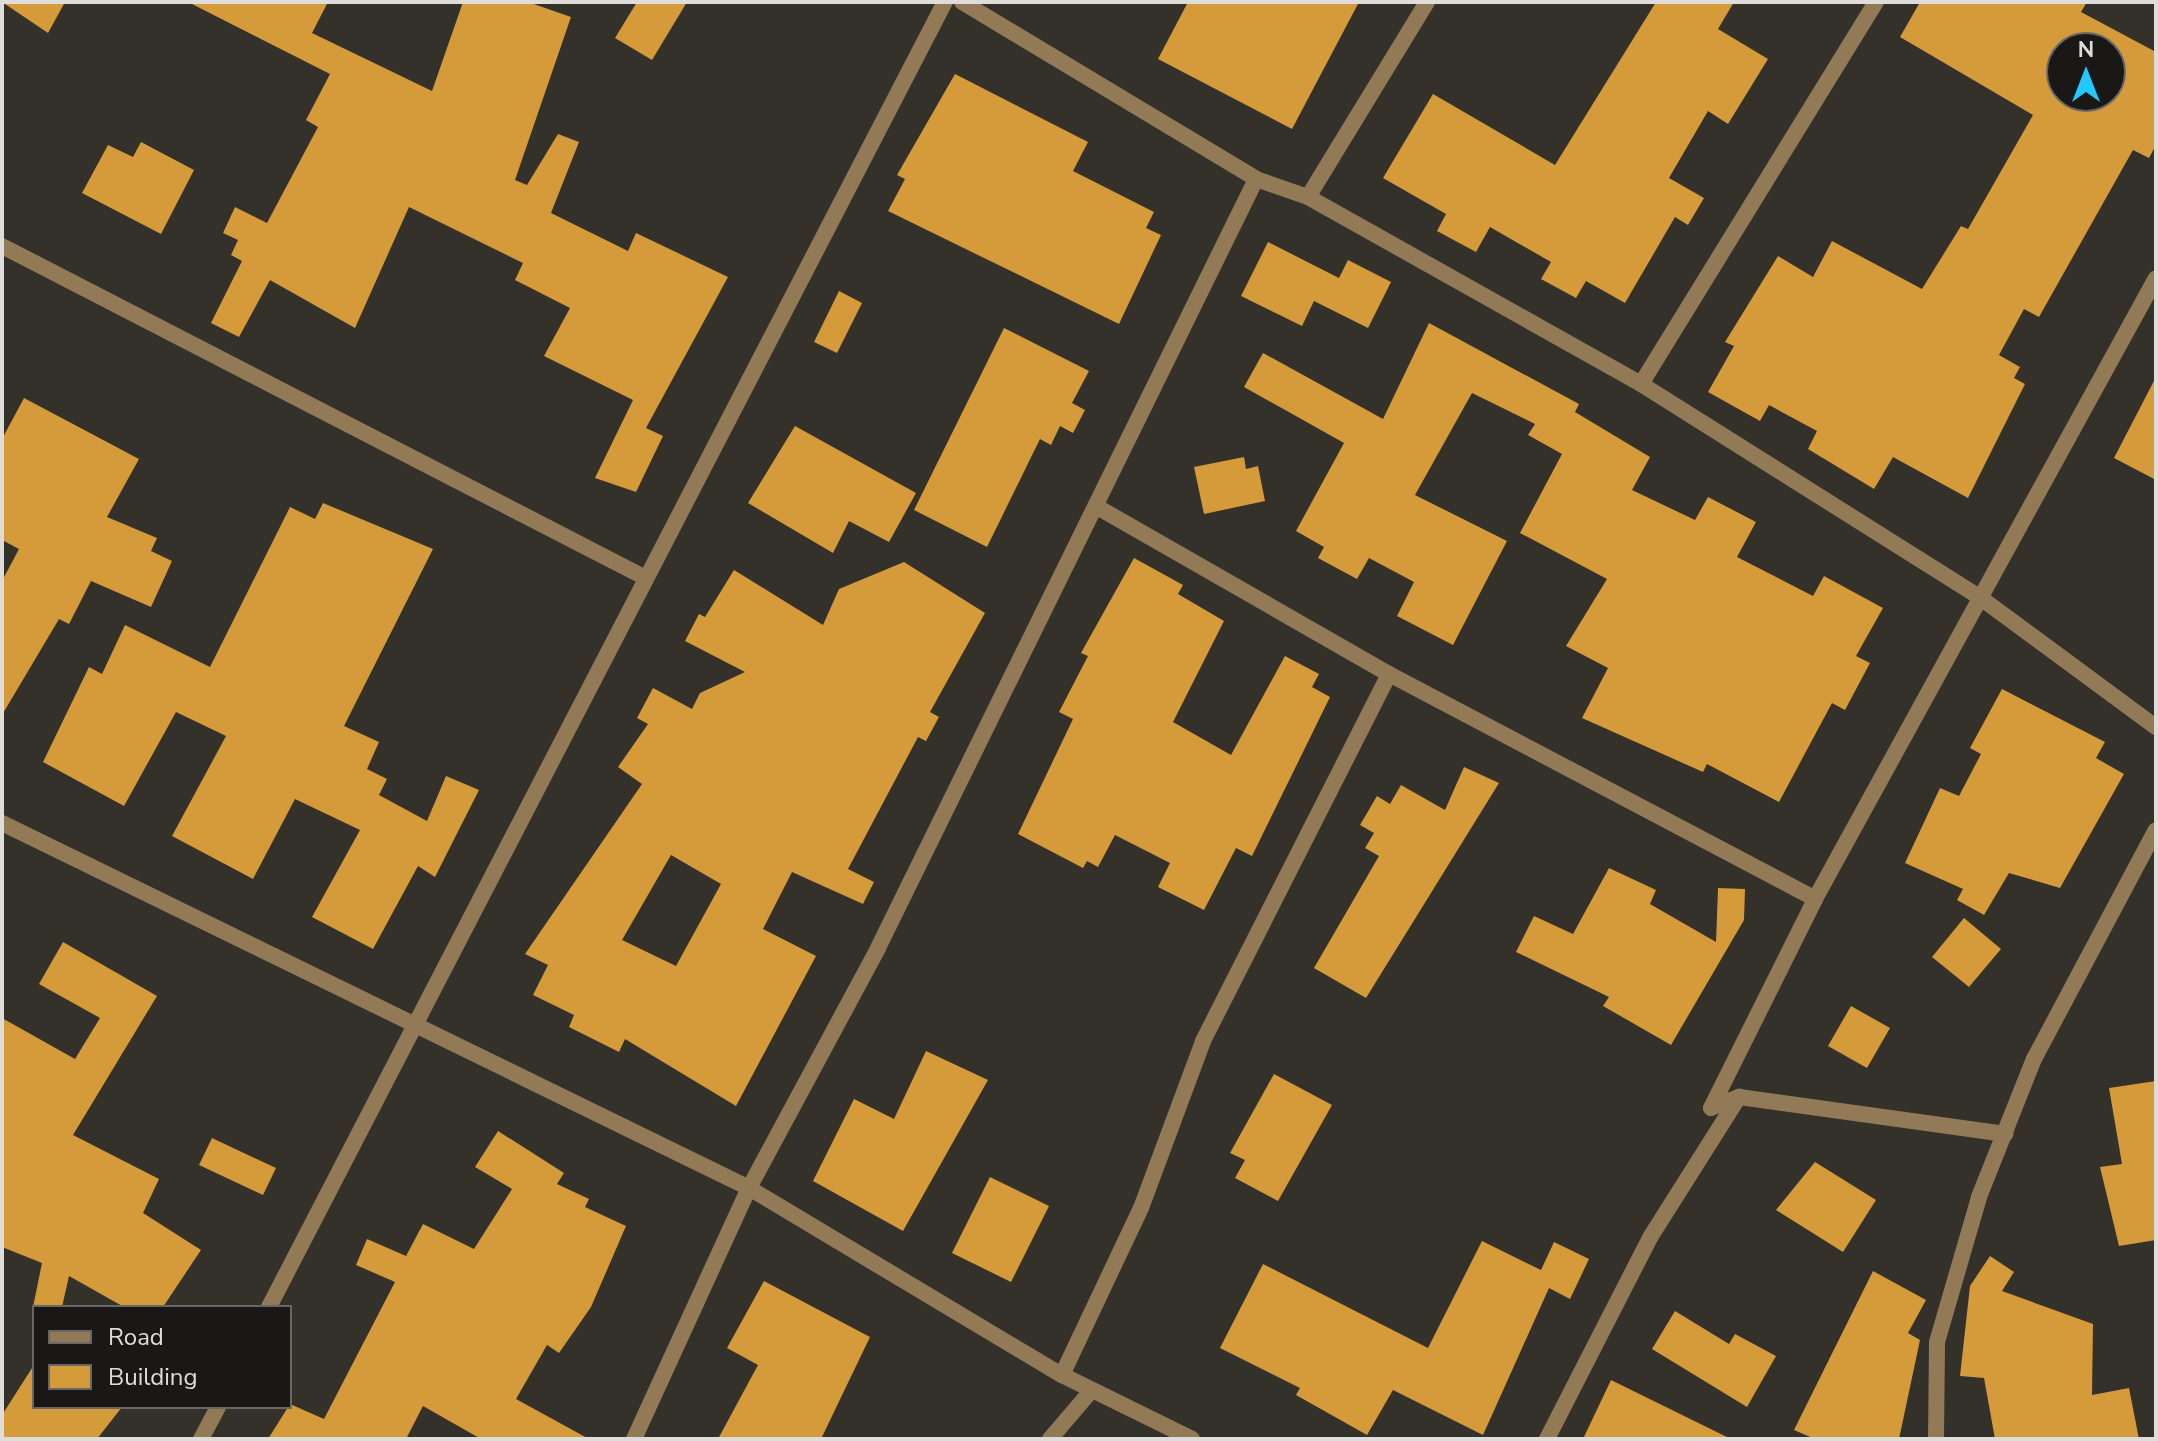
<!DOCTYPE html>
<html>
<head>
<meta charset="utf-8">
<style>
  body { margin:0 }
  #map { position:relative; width:2158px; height:1441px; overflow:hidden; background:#34302a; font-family:"Nunito Sans",sans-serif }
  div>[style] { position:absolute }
  .building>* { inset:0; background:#d59b3b }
  .street>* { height:16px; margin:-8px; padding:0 8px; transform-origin:8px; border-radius:8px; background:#927a56 }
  span { translate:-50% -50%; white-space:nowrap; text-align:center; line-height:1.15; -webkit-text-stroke:8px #1a1816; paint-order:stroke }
  .frame { position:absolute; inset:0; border:4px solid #dfddd9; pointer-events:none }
  .legend { position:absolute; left:32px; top:1305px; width:260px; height:104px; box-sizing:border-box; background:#1a1816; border:2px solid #696764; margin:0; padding:10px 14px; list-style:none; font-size:24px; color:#dfddd9 }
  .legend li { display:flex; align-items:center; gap:16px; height:40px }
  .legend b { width:40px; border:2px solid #696764 }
  .north { position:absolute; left:2046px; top:32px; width:80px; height:80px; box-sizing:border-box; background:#1a1816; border:2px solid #696764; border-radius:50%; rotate:0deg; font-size:22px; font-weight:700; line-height:32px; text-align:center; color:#dfddd9 }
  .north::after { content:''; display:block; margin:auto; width:28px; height:36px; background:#21c9fd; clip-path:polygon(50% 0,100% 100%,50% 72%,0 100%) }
</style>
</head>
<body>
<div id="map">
  <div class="building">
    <div style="clip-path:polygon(2px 2px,65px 2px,48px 33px)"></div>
    <div style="clip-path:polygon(188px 2px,328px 2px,312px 33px,432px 91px,463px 2px,528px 2px,571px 17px,515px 180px,527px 185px,558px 134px,579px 142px,551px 213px,628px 251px,636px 233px,728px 277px,646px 428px,663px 436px,636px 492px,595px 478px,633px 400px,544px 356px,570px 308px,515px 280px,523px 263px,409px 207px,355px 328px,270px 280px,239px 337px,211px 323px,242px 261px,231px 255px,238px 240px,223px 233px,235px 207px,267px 223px,318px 127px,306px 120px,330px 74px)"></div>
    <div style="clip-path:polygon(637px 2px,687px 2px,652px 60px,615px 38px)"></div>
    <div style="clip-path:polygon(1188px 2px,1359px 2px,1292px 129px,1158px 59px)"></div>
    <div style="clip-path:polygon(1656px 2px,1734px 2px,1718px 29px,1768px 59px,1728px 124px,1708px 111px,1669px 178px,1704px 198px,1688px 225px,1675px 217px,1625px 303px,1586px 281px,1576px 298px,1541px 279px,1551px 262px,1490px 227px,1476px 252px,1437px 231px,1446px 214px,1383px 178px,1433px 94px,1555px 165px)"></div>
    <div style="clip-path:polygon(evenodd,1920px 2px,2087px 2px,2081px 12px,2156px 52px,2156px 145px,2149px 158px,2133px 150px,2039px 317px,2024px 309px,1999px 355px,2020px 367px,2014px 378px,2025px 384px,1968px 498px,1893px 457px,1874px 489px,1808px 449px,1817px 431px,1769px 405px,1760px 421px,1708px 392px,1734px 346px,1725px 342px,1778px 256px,1813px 277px,1832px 241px,1922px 289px,1961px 226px,1968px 229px,2033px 115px,1900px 37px,1920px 2px,2062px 48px,2110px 48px,2110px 96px,2062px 96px,2062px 48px)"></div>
    <div style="clip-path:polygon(955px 74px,1088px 142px,1073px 171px,1154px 212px,1146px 228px,1161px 235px,1119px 324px,888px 211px,905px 179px,897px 175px)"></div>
    <div style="clip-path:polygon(141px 142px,194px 170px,161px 234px,82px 193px,108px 145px,133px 157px)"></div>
    <div style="clip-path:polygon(1268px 242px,1339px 278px,1348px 260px,1391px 282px,1368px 328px,1314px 301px,1302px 326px,1241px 296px)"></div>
    <div style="clip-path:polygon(839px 291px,862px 303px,837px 353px,814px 342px)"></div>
    <div style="clip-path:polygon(1429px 323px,1579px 404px,1575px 412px,1650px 457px,1632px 490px,1695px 520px,1708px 497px,1756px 522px,1737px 557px,1813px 596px,1824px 576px,1883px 608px,1856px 656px,1870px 663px,1845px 710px,1832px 703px,1779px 802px,1707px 764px,1703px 772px,1582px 718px,1608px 668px,1566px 646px,1607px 579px,1520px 533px,1562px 454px,1528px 435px,1535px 424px,1472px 393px,1415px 495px,1507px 541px,1453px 645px,1397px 616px,1414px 582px,1369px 558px,1357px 579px,1318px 558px,1324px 547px,1296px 531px,1344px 443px,1244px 387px,1263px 353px,1383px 419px)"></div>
    <div style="clip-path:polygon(1004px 328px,1089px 371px,1072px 403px,1085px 410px,1073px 433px,1060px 426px,1051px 445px,1040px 439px,987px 547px,914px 510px)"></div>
    <div style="clip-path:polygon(2156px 377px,2156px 480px,2114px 458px)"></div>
    <div style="clip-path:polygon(24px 398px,139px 459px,107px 517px,157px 538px,151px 551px,172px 561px,151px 607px,91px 581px,69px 624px,59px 619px,2px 715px,2px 581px,19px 549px,2px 540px,2px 439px)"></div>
    <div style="clip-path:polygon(795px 426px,916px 493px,889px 542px,849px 521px,833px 553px,748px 503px)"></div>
    <div style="clip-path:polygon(1244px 457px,1246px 469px,1258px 466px,1265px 501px,1204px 514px,1194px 467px)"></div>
    <div style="clip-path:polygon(323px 503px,433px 549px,344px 726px,379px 742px,367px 769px,387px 779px,379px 795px,427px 821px,446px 776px,479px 790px,435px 877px,418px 866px,373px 949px,312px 917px,360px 830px,295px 799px,253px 879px,172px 836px,226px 736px,176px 712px,124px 806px,43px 762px,89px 667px,102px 674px,125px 625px,210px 667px,290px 507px,315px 519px)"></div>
    <div style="clip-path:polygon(1134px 558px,1183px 585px,1178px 594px,1224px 621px,1173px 722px,1231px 755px,1285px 656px,1319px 674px,1312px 687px,1330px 697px,1252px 856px,1236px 848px,1204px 910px,1158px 887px,1170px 863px,1115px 835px,1098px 867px,1087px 861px,1083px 868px,1018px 834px,1073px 719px,1059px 712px,1088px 656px,1081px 653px)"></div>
    <div style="clip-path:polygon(evenodd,904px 562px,985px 613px,930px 712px,939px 717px,926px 741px,918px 737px,848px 869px,874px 882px,863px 904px,792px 872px,763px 929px,816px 956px,736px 1106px,625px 1039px,619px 1052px,569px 1027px,574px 1015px,533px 995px,548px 965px,525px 954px,642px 784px,618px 767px,648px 724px,637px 718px,653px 688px,692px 709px,700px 693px,745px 672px,685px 641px,699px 614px,705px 617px,734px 570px,823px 625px,839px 589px,904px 562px,671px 855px,721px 884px,676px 966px,622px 940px,671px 855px)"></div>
    <div style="clip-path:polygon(2002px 689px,2105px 742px,2096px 758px,2124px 774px,2060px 888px,2009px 873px,1984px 915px,1957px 900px,1963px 889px,1905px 863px,1940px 788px,1959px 796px,1981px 754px,1970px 748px)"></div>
    <div style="clip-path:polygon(1464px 767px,1499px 783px,1366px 998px,1314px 968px,1379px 856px,1365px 848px,1374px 833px,1360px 825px,1377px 796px,1390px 804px,1401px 785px,1445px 810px)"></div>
    <div style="clip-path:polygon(1609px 868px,1656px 890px,1650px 904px,1716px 942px,1718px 888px,1745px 889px,1744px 920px,1671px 1045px,1603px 1006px,1609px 997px,1516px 952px,1534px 916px,1573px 934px)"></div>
    <div style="clip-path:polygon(1964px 918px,2001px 949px,1969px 987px,1932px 957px)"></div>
    <div style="clip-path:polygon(63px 942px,157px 996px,73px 1135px,159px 1179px,143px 1213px,201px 1250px,163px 1307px,124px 1307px,69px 1276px,62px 1307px,33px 1307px,42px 1263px,2px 1247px,2px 1018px,75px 1059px,100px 1018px,39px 984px)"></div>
    <div style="clip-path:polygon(1851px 1006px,1890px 1028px,1867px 1068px,1828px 1046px)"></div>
    <div style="clip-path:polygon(926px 1051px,988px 1080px,903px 1231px,813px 1181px,854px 1099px,894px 1119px)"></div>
    <div style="clip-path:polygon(1274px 1074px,1332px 1105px,1278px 1201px,1235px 1178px,1245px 1160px,1230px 1153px)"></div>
    <div style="clip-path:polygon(2156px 1081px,2156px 1240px,2119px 1246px,2100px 1167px,2122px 1164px,2109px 1088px)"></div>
    <div style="clip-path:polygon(498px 1131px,564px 1173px,557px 1184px,589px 1199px,585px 1207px,626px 1226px,591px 1307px,559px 1353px,547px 1345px,516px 1399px,589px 1439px,481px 1439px,423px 1406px,406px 1439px,268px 1439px,290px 1404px,324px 1419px,395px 1282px,356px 1265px,367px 1239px,406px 1256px,423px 1224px,474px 1249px,512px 1189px,475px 1167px)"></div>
    <div style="clip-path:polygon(212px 1138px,276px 1168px,263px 1195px,199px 1165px)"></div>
    <div style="clip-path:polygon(1815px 1162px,1876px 1200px,1843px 1252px,1776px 1210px)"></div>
    <div style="clip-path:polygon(990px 1177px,1049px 1206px,1011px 1282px,952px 1253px)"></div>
    <div style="clip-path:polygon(1482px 1241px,1541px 1270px,1554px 1242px,1589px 1259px,1570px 1299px,1549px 1288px,1483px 1435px,1393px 1390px,1367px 1435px,1296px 1395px,1300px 1388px,1220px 1348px,1263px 1264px,1428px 1348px)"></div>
    <div style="clip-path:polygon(1990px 1256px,2014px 1272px,2002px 1291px,2093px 1324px,2092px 1395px,2129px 1388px,2139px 1439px,1995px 1439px,1984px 1378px,1960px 1376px,1970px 1286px)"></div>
    <div style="clip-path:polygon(1873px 1271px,1926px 1300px,1908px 1333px,1920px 1340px,1899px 1439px,1815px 1439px,1794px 1430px)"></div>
    <div style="clip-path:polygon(764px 1281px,870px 1337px,821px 1439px,718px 1439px,758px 1365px,727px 1348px)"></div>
    <div style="clip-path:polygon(1675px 1311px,1729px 1344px,1735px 1334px,1776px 1356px,1747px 1407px,1652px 1349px)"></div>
    <div style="clip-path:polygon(34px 1365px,34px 1407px,122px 1407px,97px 1439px,2px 1439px,2px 1415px)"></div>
    <div style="clip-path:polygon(1611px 1380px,1731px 1439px,1583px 1439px)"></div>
  </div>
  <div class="street">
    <div style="left:962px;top:2px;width:343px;rotate:31deg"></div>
    <div style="left:1256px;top:179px;width:55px;rotate:19.1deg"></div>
    <div style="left:1308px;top:197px;width:382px;rotate:29.3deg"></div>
    <div style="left:1641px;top:384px;width:398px;rotate:32.2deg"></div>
    <div style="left:1978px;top:596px;width:221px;rotate:36.4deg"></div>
    <div style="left:1308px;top:197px;width:228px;rotate:-58.6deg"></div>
    <div style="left:2px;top:246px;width:720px;rotate:27.28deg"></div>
    <div style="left:1641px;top:384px;width:448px;rotate:-58.4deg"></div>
    <div style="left:1099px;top:508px;width:334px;rotate:29.8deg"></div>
    <div style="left:1389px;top:674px;width:482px;rotate:27.8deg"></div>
    <div style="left:2px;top:823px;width:831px;rotate:26.04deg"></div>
    <div style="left:749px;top:1188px;width:365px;rotate:30.9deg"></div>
    <div style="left:1062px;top:1375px;width:145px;rotate:26.2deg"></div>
    <div style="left:1739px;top:1097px;width:269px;rotate:7.9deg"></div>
    <div style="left:269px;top:1307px;width:1470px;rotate:-62.62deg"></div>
    <div style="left:1062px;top:1375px;width:185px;rotate:-64.7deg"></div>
    <div style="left:1141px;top:1208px;width:178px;rotate:-69.6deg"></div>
    <div style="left:1203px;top:1041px;width:411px;rotate:-63.1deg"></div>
    <div style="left:201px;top:1439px;width:36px;rotate:-62deg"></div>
    <div style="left:634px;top:1439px;width:276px;rotate:-65.4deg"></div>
    <div style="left:749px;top:1188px;width:272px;rotate:-61.7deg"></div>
    <div style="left:878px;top:948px;width:857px;rotate:-63.82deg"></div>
    <div style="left:1050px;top:1439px;width:63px;rotate:-49.5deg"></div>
    <div style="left:1547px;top:1439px;width:228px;rotate:-62.9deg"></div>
    <div style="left:1651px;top:1236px;width:165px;rotate:-57.7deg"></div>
    <div style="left:1739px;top:1097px;width:30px;rotate:159deg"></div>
    <div style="left:1711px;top:1108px;width:233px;rotate:-63.5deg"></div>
    <div style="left:1815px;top:899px;width:708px;rotate:-61.23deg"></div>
    <div style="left:1936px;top:1439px;width:97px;rotate:-89.4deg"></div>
    <div style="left:1937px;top:1342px;width:151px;rotate:-73.8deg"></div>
    <div style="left:1979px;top:1197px;width:149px;rotate:-68.3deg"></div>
    <div style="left:2034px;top:1059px;width:259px;rotate:-62deg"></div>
  </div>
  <div class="frame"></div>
  <ul class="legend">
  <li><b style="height:10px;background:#927a56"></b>Road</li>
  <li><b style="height:22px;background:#d59b3b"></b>Building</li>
  </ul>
  <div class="north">N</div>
</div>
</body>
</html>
